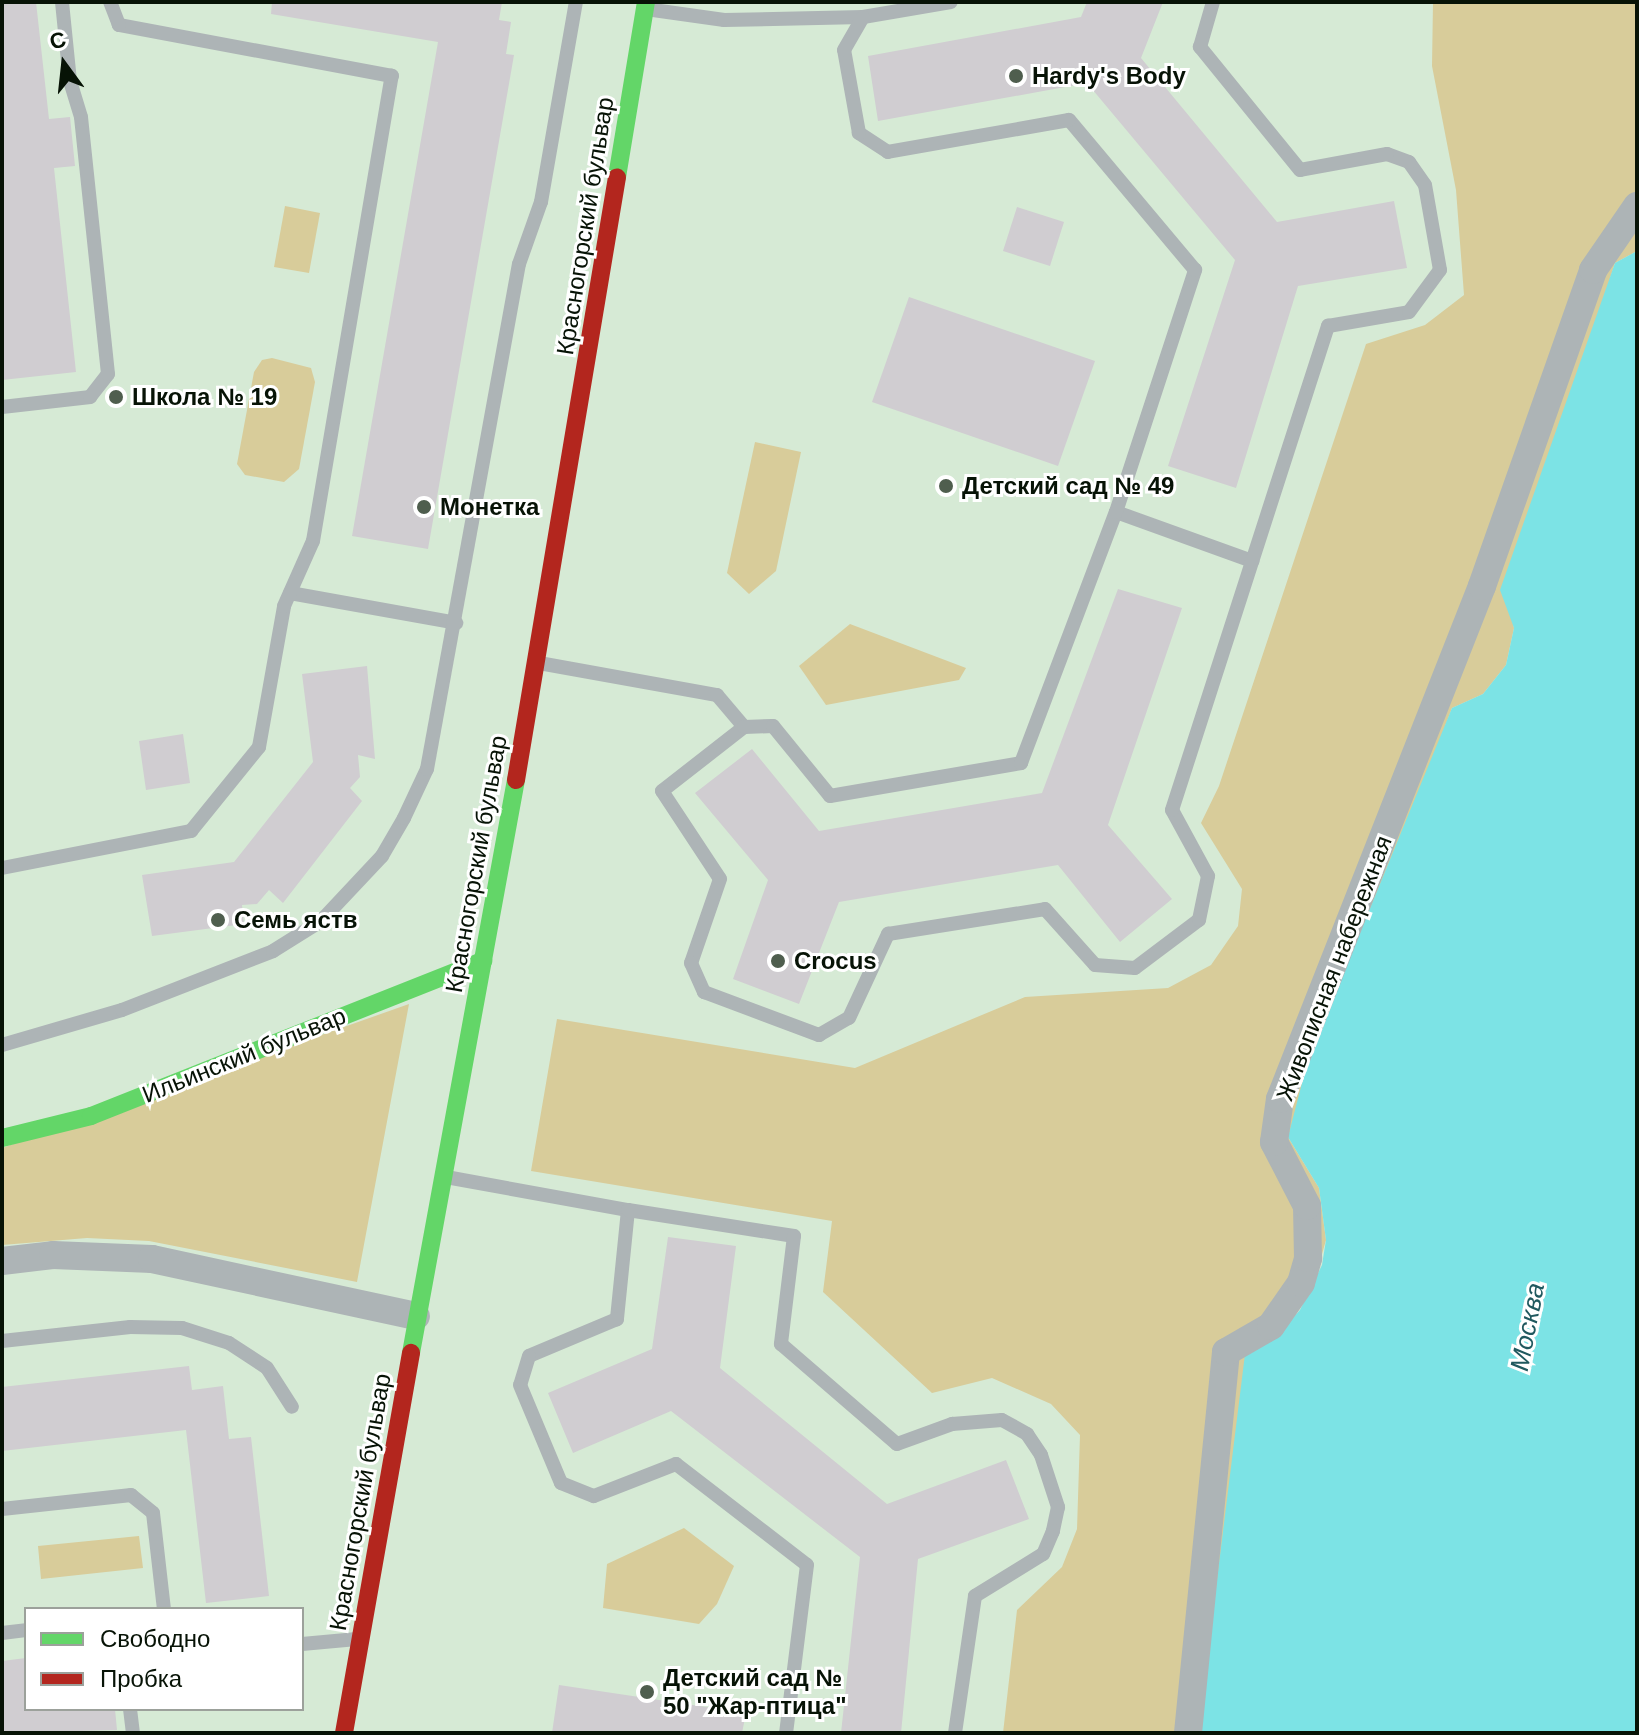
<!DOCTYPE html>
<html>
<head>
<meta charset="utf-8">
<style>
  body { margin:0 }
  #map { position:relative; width:1639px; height:1735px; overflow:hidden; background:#d6ead5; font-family:Helvetica,sans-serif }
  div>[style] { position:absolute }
  .green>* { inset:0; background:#d8cc9a }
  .water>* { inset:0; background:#7ce3e5 }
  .building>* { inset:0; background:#d0cdd1 }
  .lane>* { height:14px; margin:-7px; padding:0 7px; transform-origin:7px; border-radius:7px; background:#adb4b6 }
  .street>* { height:28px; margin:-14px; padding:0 14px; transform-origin:14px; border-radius:14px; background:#adb4b6 }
  .fast>* { height:18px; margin:-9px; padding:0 9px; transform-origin:9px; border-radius:9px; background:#63d668 }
  .jam>* { height:18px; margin:-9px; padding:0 9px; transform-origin:9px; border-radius:9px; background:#b3261e }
  .dots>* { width:22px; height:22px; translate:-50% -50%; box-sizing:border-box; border:4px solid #fff; border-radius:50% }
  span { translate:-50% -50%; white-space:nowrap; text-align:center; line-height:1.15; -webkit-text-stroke:6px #fff; paint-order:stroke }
  .poi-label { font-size:24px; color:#071306; font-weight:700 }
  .left { translate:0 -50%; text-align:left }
  .street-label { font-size:24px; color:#071306 }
  .water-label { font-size:26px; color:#20595f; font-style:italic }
  .frame { position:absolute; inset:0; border:4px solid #071306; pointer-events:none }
  .legend { position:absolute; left:24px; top:1607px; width:280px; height:104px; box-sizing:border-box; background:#fff; border:2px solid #9ca19b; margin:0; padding:10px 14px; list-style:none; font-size:24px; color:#071306 }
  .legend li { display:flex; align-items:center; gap:16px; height:40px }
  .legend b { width:40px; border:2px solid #9ca19b }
  .north { position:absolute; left:24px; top:24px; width:80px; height:80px; -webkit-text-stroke:6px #fff; paint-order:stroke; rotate:345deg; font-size:22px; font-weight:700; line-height:32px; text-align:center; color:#071306 }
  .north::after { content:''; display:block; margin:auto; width:28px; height:36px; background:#071306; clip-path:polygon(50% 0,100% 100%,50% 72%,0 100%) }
</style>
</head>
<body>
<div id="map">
  <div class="green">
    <div style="clip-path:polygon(1433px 2px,1637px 2px,1637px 251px,1615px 263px,1507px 599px,1514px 628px,1506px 665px,1483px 694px,1452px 708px,1288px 1137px,1319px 1188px,1326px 1240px,1313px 1286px,1283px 1329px,1198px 1733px,1003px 1733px,1017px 1610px,1062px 1567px,1077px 1529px,1080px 1435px,1051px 1404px,992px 1378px,932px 1393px,823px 1292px,832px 1221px,531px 1171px,557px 1019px,855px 1068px,1025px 997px,1168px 988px,1211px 965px,1238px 926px,1242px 889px,1201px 823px,1219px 786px,1366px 344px,1425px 325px,1464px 295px,1456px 190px,1432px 66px)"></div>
    <div style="clip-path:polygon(285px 206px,320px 213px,309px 273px,274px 267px)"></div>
    <div style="clip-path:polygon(272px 358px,311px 368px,315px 382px,299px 469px,284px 482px,245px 475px,237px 464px,254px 372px,262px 360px)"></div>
    <div style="clip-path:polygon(755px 442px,801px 452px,776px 571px,749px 594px,727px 573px)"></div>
    <div style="clip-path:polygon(850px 624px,966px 668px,959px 680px,826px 705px,799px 666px)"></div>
    <div style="clip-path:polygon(409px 1004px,357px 1282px,149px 1241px,87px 1238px,2px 1245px,2px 1148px)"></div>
    <div style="clip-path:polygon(684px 1528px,734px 1566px,717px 1604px,699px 1624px,603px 1608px,607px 1564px)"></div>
    <div style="clip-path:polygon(139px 1536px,143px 1568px,41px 1579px,38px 1546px)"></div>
  </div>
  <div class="water">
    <div style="clip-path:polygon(1637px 251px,1637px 1733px,1198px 1733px,1245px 1354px,1283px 1329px,1300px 1310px,1322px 1265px,1326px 1240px,1319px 1188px,1288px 1137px,1308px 1060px,1452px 708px,1483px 694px,1506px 665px,1514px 628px,1500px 590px,1615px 263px)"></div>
  </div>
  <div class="building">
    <div style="clip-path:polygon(2px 2px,36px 2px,49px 119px,70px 117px,75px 166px,54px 168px,76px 372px,2px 380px)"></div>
    <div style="clip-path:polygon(272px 2px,502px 2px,499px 20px,511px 22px,506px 54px,514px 55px,428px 549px,352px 536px,438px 42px,271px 14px)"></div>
    <div style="clip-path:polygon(1087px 2px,1163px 2px,1141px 58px,1277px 222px,1394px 201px,1407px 268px,1298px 286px,1236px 488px,1168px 466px,1235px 260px,1087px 83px,878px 121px,868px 56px,1081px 17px)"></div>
    <div style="clip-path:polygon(1017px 207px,1064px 222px,1050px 266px,1003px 251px)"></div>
    <div style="clip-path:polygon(909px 297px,1095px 361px,1058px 466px,872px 402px)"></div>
    <div style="clip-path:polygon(1118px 589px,1182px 608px,1108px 825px,1172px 899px,1120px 942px,1058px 865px,839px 902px,799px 1004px,733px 979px,768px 880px,695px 793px,752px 749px,819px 831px,1042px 793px)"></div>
    <div style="clip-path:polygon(367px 666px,375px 759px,358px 755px,360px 777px,350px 788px,362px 801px,283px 903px,269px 890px,257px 904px,242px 905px,244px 924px,152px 936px,142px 875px,234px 862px,313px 762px,302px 674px)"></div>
    <div style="clip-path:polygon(183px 734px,190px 783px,146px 790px,139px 741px)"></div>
    <div style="clip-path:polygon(668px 1237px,736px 1246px,720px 1368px,887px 1504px,1006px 1460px,1029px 1519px,918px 1559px,901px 1733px,841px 1733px,860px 1557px,671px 1411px,573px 1453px,548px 1393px,652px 1349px)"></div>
    <div style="clip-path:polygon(189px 1366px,192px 1390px,223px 1386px,229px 1439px,251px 1437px,269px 1596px,206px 1603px,186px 1430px,2px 1451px,2px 1387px)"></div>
    <div style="clip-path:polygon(26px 1658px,26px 1709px,115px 1709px,117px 1730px,2px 1733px,2px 1661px)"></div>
    <div style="clip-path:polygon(559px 1685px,746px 1713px,742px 1733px,552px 1733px)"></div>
  </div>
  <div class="lane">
    <div style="left:646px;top:9px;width:79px;rotate:8deg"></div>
    <div style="left:724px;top:20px;width:139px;rotate:-1.2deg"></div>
    <div style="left:863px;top:17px;width:89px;rotate:-9.7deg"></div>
    <div style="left:2px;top:407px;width:89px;rotate:-6.5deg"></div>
    <div style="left:90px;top:397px;width:29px;rotate:-52deg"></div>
    <div style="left:108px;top:374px;width:258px;rotate:-96deg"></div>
    <div style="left:81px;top:117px;width:38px;rotate:-107deg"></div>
    <div style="left:70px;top:81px;width:79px;rotate:-95.8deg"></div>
    <div style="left:1116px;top:512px;width:145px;rotate:19.8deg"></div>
    <div style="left:290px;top:593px;width:169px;rotate:10.2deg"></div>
    <div style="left:539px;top:663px;width:181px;rotate:10.2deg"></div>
    <div style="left:717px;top:695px;width:42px;rotate:49.8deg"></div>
    <div style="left:744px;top:727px;width:104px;rotate:142deg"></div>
    <div style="left:662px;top:791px;width:105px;rotate:56.6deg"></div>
    <div style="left:720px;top:879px;width:89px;rotate:109deg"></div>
    <div style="left:691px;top:963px;width:32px;rotate:66deg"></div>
    <div style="left:704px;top:992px;width:123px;rotate:20.5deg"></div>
    <div style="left:819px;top:1035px;width:34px;rotate:-30deg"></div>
    <div style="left:849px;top:1018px;width:93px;rotate:-65.1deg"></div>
    <div style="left:888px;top:934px;width:159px;rotate:-9deg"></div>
    <div style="left:1045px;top:909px;width:75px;rotate:48.2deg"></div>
    <div style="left:1095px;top:965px;width:40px;rotate:4.3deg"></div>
    <div style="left:1135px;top:968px;width:80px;rotate:-36.9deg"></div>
    <div style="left:1199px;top:920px;width:45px;rotate:-78.4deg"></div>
    <div style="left:1208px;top:876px;width:75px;rotate:-118.6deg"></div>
    <div style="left:1172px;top:810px;width:509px;rotate:-72.14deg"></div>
    <div style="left:1328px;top:326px;width:82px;rotate:-9.8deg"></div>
    <div style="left:1409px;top:312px;width:52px;rotate:-53.6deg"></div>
    <div style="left:1440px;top:270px;width:86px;rotate:-100deg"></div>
    <div style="left:1425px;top:185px;width:28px;rotate:-125deg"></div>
    <div style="left:1409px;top:162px;width:23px;rotate:-160deg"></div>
    <div style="left:1387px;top:154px;width:88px;rotate:169.6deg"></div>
    <div style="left:1300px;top:170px;width:159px;rotate:-129.1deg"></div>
    <div style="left:1200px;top:47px;width:47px;rotate:-73.9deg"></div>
    <div style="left:744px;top:727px;width:29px;rotate:-2deg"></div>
    <div style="left:773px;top:726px;width:90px;rotate:50.8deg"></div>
    <div style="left:830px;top:796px;width:194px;rotate:-9.8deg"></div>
    <div style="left:1021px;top:763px;width:268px;rotate:-69.3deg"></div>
    <div style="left:1116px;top:512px;width:255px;rotate:-71.9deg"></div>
    <div style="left:1195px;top:270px;width:196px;rotate:-130deg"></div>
    <div style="left:1069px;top:120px;width:184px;rotate:170deg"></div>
    <div style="left:888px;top:152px;width:35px;rotate:-147deg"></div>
    <div style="left:859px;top:133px;width:84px;rotate:-100.2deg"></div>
    <div style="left:844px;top:50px;width:38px;rotate:-60deg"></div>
    <div style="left:2px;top:868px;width:193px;rotate:-11.1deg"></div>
    <div style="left:191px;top:831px;width:108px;rotate:-51deg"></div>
    <div style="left:259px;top:747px;width:143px;rotate:-79.9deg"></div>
    <div style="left:284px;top:606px;width:71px;rotate:-66deg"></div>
    <div style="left:313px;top:541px;width:472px;rotate:-80.4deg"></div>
    <div style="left:392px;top:76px;width:278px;rotate:-169.4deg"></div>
    <div style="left:119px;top:25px;width:25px;rotate:-111deg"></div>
    <div style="left:2px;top:1045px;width:125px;rotate:-16.3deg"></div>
    <div style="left:122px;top:1010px;width:162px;rotate:-21.3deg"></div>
    <div style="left:273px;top:951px;width:57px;rotate:-32deg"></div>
    <div style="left:321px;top:921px;width:89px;rotate:-46.8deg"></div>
    <div style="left:382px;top:856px;width:44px;rotate:-59.9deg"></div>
    <div style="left:404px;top:818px;width:54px;rotate:-64.9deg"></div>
    <div style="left:427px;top:769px;width:513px;rotate:-79.68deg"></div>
    <div style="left:519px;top:264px;width:66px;rotate:-70.5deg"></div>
    <div style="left:541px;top:202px;width:203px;rotate:-80.1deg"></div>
    <div style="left:446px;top:1177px;width:185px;rotate:10.3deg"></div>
    <div style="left:628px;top:1210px;width:110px;rotate:95.8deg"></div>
    <div style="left:617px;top:1319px;width:95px;rotate:157.2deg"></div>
    <div style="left:529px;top:1356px;width:30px;rotate:107deg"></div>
    <div style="left:520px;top:1385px;width:106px;rotate:67.3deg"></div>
    <div style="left:561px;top:1483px;width:35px;rotate:22deg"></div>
    <div style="left:594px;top:1496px;width:88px;rotate:-21.3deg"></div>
    <div style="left:676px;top:1464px;width:165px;rotate:37.6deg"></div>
    <div style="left:807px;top:1565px;width:169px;rotate:97.1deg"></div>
    <div style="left:628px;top:1210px;width:168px;rotate:8.9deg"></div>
    <div style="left:794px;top:1236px;width:109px;rotate:96.9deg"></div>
    <div style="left:781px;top:1344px;width:153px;rotate:40.8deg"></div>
    <div style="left:897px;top:1444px;width:59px;rotate:-20deg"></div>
    <div style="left:952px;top:1424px;width:50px;rotate:-4.6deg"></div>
    <div style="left:1002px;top:1420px;width:29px;rotate:29deg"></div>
    <div style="left:1027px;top:1434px;width:25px;rotate:56deg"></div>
    <div style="left:1041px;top:1455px;width:55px;rotate:71.9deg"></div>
    <div style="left:1058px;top:1507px;width:25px;rotate:102deg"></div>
    <div style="left:1053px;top:1531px;width:25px;rotate:113deg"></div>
    <div style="left:1043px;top:1554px;width:80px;rotate:148.3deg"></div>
    <div style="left:975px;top:1596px;width:138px;rotate:98.3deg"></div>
    <div style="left:2px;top:1341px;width:129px;rotate:-6.2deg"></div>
    <div style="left:130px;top:1327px;width:52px;rotate:1.1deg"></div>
    <div style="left:182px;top:1328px;width:49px;rotate:17.7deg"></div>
    <div style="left:229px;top:1343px;width:45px;rotate:33.3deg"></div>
    <div style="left:267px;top:1368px;width:46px;rotate:57.3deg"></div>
    <div style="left:2px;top:1509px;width:130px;rotate:-6.2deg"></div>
    <div style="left:131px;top:1495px;width:28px;rotate:39deg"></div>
    <div style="left:153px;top:1513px;width:97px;rotate:83.5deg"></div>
    <div style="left:2px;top:1633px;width:24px;rotate:-7deg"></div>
    <div style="left:302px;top:1644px;width:55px;rotate:-5.2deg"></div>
    <div style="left:130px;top:1709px;width:24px;rotate:83deg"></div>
  </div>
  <div class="street">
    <div style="left:2px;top:1261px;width:51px;rotate:-6.7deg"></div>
    <div style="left:53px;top:1255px;width:99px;rotate:2.3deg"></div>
    <div style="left:152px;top:1259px;width:270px;rotate:12.2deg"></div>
    <div style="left:1188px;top:1733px;width:383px;rotate:-84.3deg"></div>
    <div style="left:1226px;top:1352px;width:52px;rotate:-30deg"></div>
    <div style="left:1271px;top:1326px;width:52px;rotate:-55.1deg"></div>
    <div style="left:1301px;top:1283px;width:26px;rotate:-74deg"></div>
    <div style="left:1308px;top:1258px;width:52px;rotate:-91.1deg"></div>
    <div style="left:1307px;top:1206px;width:72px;rotate:-117.3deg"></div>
    <div style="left:1274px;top:1142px;width:43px;rotate:-82.1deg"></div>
    <div style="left:1280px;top:1099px;width:551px;rotate:-68.51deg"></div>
    <div style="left:1482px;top:586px;width:335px;rotate:-70.6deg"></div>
    <div style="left:1593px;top:270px;width:78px;rotate:-55.5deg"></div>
  </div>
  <div class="fast">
    <div style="left:617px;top:177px;width:177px;rotate:-80.6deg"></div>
    <div style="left:2px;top:1138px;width:92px;rotate:-13.9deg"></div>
    <div style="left:91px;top:1116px;width:422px;rotate:-21.6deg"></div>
    <div style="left:411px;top:1353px;width:583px;rotate:-79.62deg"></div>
  </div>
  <div class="jam">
    <div style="left:516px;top:780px;width:611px;rotate:-80.49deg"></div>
    <div style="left:344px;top:1733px;width:386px;rotate:-80deg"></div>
  </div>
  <div class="dots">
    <div style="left:1016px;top:76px;background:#4f5e4e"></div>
    <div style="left:116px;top:397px;background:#4f5e4e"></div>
    <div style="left:946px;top:486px;background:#4f5e4e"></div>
    <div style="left:424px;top:507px;background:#4f5e4e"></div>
    <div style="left:218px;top:920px;background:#4f5e4e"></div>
    <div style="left:778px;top:961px;background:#4f5e4e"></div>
    <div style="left:647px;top:1692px;background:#4f5e4e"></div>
  </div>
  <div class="poi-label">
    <span class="left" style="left:1032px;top:76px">Hardy's Body</span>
    <span class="left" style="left:132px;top:397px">Школа № 19</span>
    <span class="left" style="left:962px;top:486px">Детский сад № 49</span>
    <span class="left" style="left:440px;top:507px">Монетка</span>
    <span class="left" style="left:234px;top:920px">Семь яств</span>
    <span class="left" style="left:794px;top:961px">Crocus</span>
    <span class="left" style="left:663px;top:1692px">Детский сад №<br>50 "Жар-птица"</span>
  </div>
  <div class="street-label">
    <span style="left:585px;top:226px;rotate:-81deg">Красногорский бульвар</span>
    <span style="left:476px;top:864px;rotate:-80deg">Красногорский бульвар</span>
    <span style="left:1334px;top:968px;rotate:-69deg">Живописная набережная</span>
    <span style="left:244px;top:1055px;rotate:-22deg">Ильинский бульвар</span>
    <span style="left:360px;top:1502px;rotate:-80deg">Красногорский бульвар</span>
  </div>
  <div class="water-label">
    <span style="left:1528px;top:1327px;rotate:-79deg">Москва</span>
  </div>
  <div class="frame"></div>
  <ul class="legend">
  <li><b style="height:10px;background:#63d668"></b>Свободно</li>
  <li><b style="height:10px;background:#b3261e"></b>Пробка</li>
  </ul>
  <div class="north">С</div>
</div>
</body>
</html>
